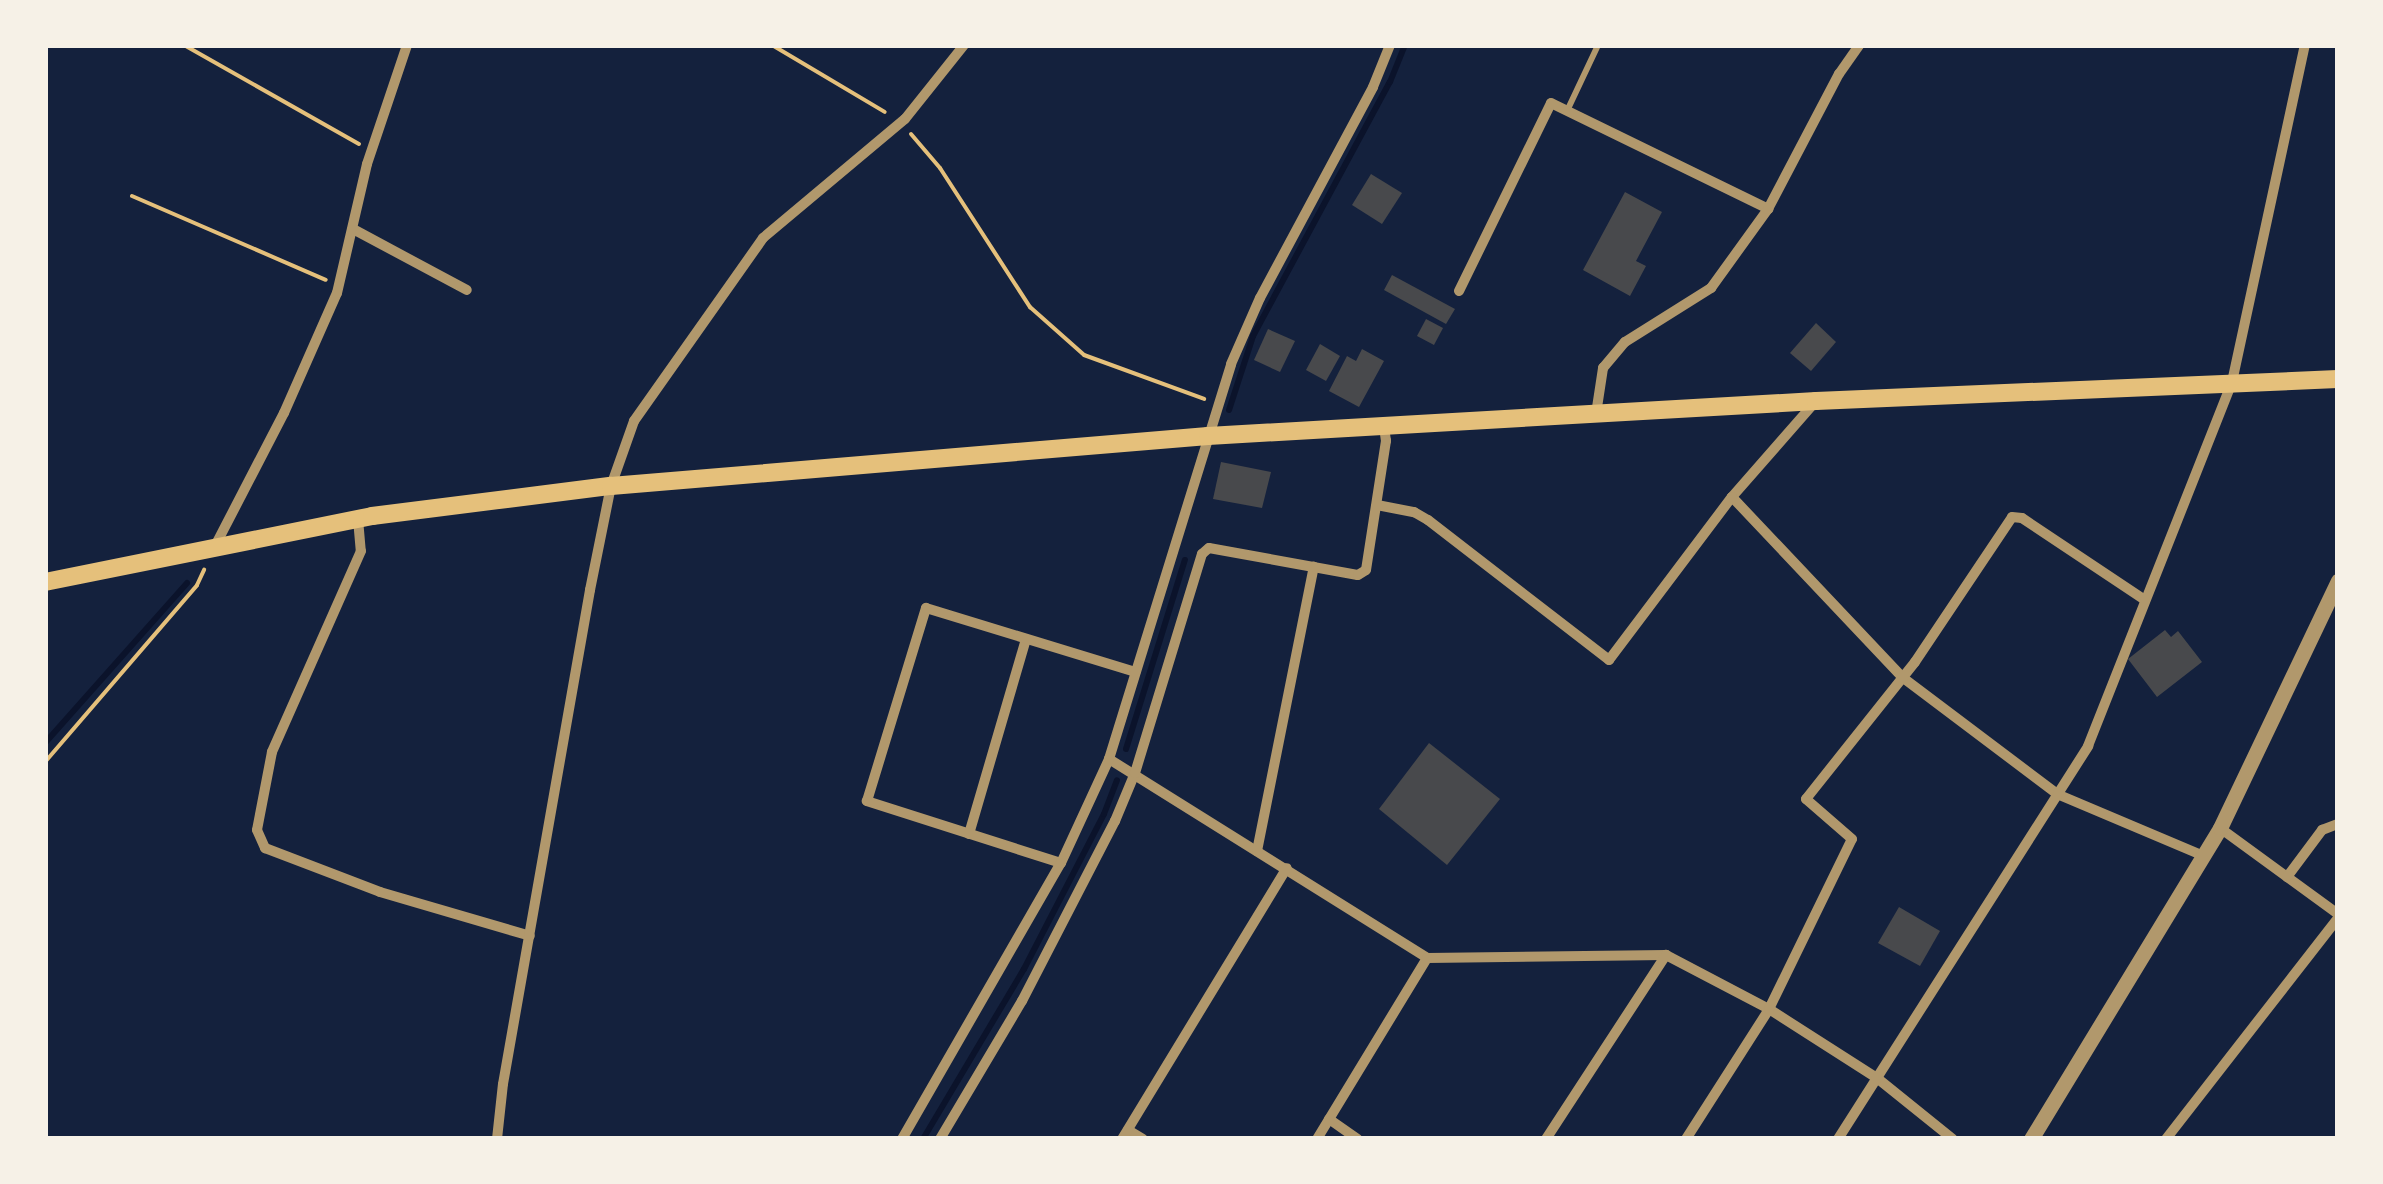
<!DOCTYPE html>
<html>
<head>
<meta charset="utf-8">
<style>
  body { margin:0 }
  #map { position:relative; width:2383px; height:1184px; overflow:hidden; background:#14213d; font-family:Roboto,sans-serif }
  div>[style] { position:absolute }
  .stream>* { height:6px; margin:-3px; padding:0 3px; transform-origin:3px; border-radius:3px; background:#0b132b }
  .building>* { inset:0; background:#48494c }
  .path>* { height:4px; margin:-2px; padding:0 2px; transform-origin:2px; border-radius:2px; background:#e5c07b }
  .service>* { height:6px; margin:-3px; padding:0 3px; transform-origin:3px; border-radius:3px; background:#b1986c }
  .minor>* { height:10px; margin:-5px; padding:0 5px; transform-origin:5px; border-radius:5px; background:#b1986c }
  .tertiary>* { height:15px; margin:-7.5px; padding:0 7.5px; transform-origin:7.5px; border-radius:7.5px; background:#b1986c }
  .secondary>* { height:18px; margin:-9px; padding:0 9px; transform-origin:9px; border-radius:9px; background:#e5c07b }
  span { translate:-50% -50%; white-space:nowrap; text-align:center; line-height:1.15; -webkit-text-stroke:10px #f6f1e7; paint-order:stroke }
  .frame { position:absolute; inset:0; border:48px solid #f6f1e7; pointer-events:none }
</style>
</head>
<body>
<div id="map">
  <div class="stream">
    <div style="left:1229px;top:410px;width:78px;rotate:-72deg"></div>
    <div style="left:1253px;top:336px;width:289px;rotate:-61.7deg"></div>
    <div style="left:1390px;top:82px;width:40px;rotate:-68deg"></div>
    <div style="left:45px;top:743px;width:214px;rotate:-48.4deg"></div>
    <div style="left:1126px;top:749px;width:198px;rotate:-72.7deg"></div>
    <div style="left:923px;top:1139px;width:198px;rotate:-59.3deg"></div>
    <div style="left:1024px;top:969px;width:174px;rotate:-62.7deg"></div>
    <div style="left:1104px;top:814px;width:36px;rotate:-69deg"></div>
  </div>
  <div class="building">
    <div style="clip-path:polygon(1371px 174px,1402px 193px,1382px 224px,1352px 205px)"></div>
    <div style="clip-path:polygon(1625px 192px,1662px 212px,1636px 261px,1646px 266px,1630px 296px,1583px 270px)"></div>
    <div style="clip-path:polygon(1392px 275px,1455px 309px,1446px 324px,1384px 290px)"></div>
    <div style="clip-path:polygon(1426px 319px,1443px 328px,1434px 345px,1417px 336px)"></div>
    <div style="clip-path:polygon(1816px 323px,1836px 342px,1811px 371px,1790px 353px)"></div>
    <div style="clip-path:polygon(1268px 329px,1295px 341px,1280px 372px,1254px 360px)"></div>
    <div style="clip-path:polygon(1320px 344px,1340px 356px,1326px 381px,1306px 370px)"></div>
    <div style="clip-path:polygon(1362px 349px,1384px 361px,1359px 407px,1329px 391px,1347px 356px,1356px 361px)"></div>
    <div style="clip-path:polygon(1221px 462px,1271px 472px,1262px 508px,1213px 499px)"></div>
    <div style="clip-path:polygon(2165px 630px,2171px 637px,2178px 631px,2202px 662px,2157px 697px,2128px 659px)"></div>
    <div style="clip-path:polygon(1429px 743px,1500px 799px,1447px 865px,1379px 809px)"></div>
    <div style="clip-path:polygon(1899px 907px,1940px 931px,1920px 966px,1878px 943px)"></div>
  </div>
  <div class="path">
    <div style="left:184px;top:45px;width:201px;rotate:29.5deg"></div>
    <div style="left:772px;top:45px;width:131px;rotate:30.7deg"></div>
    <div style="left:911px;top:134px;width:45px;rotate:49.5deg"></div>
    <div style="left:940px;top:168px;width:166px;rotate:57.1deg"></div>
    <div style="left:1030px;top:307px;width:72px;rotate:41.6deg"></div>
    <div style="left:1084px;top:355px;width:128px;rotate:20.1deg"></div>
    <div style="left:132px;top:196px;width:211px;rotate:23.4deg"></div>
    <div style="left:45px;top:762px;width:233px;rotate:-49.3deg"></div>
    <div style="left:197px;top:585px;width:17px;rotate:-65deg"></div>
  </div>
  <div class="service">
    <div style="left:1567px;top:111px;width:73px;rotate:-64.8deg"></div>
  </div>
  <div class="minor">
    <div style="left:353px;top:229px;width:129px;rotate:28.2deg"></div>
    <div style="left:1459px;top:291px;width:209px;rotate:-63.9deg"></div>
    <div style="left:1551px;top:103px;width:242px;rotate:26deg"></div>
    <div style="left:1816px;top:401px;width:128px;rotate:131.2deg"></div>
    <div style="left:1732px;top:497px;width:248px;rotate:46.6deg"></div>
    <div style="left:1902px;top:677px;width:194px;rotate:37deg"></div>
    <div style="left:2057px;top:794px;width:160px;rotate:22.9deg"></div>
    <div style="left:1596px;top:414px;width:47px;rotate:-81.3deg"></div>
    <div style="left:1603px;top:368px;width:34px;rotate:-50deg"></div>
    <div style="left:1625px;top:342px;width:102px;rotate:-32.1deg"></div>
    <div style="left:1711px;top:288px;width:97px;rotate:-54.2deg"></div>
    <div style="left:1768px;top:209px;width:153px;rotate:-62.3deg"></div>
    <div style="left:1839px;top:74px;width:35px;rotate:-55deg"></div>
    <div style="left:1377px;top:505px;width:38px;rotate:11deg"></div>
    <div style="left:1414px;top:512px;width:16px;rotate:30deg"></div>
    <div style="left:1428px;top:520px;width:229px;rotate:37.7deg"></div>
    <div style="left:1609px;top:660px;width:204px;rotate:-53deg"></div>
    <div style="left:358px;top:519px;width:32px;rotate:85deg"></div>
    <div style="left:361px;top:551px;width:220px;rotate:113.9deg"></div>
    <div style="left:272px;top:752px;width:79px;rotate:100.9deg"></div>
    <div style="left:257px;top:830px;width:20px;rotate:66deg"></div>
    <div style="left:265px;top:848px;width:123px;rotate:20.9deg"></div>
    <div style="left:380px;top:892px;width:156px;rotate:16.3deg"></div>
    <div style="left:214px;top:548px;width:152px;rotate:-62.6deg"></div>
    <div style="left:284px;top:413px;width:131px;rotate:-66.2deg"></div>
    <div style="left:337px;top:293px;width:132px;rotate:-76.9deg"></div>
    <div style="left:367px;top:164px;width:126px;rotate:-71.4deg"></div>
    <div style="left:1109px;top:759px;width:375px;rotate:32deg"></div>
    <div style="left:1427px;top:958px;width:239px;rotate:-0.7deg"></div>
    <div style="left:1666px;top:955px;width:116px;rotate:27.7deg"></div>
    <div style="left:1769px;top:1009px;width:128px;rotate:32.6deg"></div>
    <div style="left:1877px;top:1078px;width:97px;rotate:38.8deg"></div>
    <div style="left:2220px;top:828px;width:146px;rotate:36.1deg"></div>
    <div style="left:969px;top:834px;width:203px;rotate:-73.7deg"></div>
    <div style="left:1257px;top:851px;width:290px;rotate:-78.7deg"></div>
    <div style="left:1061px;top:863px;width:204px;rotate:-162.3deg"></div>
    <div style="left:867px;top:801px;width:202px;rotate:-73deg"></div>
    <div style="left:926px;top:608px;width:219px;rotate:17deg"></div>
    <div style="left:2287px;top:877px;width:59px;rotate:-53.3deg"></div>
    <div style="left:2322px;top:830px;width:17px;rotate:-21deg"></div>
    <div style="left:1329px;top:1119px;width:35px;rotate:35deg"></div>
    <div style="left:1128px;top:1130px;width:17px;rotate:31deg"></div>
    <div style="left:497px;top:1139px;width:55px;rotate:-83.8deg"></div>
    <div style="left:503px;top:1084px;width:502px;rotate:-80.01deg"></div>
    <div style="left:590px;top:590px;width:106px;rotate:-78.6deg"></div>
    <div style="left:611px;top:486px;width:69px;rotate:-70.5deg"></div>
    <div style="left:634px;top:421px;width:224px;rotate:-54.8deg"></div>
    <div style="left:763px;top:238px;width:185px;rotate:-40deg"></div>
    <div style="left:905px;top:119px;width:95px;rotate:-51.4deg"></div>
    <div style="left:902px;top:1139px;width:319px;rotate:-60.1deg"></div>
    <div style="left:1061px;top:863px;width:115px;rotate:-65.2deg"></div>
    <div style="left:1109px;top:759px;width:413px;rotate:-72.8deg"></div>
    <div style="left:1231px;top:364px;width:72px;rotate:-66.3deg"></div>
    <div style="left:1260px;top:298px;width:239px;rotate:-61.8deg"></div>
    <div style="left:1373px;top:87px;width:45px;rotate:-68deg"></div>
    <div style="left:940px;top:1139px;width:161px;rotate:-59.3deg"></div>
    <div style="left:1022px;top:1001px;width:203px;rotate:-62.7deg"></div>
    <div style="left:1115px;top:821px;width:52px;rotate:-67.4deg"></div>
    <div style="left:1135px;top:773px;width:229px;rotate:-73deg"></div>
    <div style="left:1202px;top:554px;width:9px;rotate:-41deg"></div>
    <div style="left:1209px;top:548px;width:151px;rotate:10.3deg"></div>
    <div style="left:1358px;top:575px;width:9px;rotate:-32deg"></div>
    <div style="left:1366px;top:570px;width:131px;rotate:-81.2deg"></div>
    <div style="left:1386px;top:441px;width:15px;rotate:-98deg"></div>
    <div style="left:1122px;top:1139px;width:317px;rotate:-58.7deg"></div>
    <div style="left:1317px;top:1139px;width:212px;rotate:-58.7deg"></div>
    <div style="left:1546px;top:1139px;width:220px;rotate:-56.9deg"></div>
    <div style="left:1686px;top:1139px;width:154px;rotate:-57.4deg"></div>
    <div style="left:1769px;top:1009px;width:189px;rotate:-64deg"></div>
    <div style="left:1852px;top:839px;width:61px;rotate:-139deg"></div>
    <div style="left:1806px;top:799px;width:175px;rotate:-51.5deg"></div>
    <div style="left:1915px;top:662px;width:174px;rotate:-56.2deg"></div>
    <div style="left:2012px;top:517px;width:10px;rotate:6deg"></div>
    <div style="left:2022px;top:518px;width:148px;rotate:33.7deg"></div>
    <div style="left:1838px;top:1139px;width:466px;rotate:-57.5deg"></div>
    <div style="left:2088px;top:746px;width:391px;rotate:-68.4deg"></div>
    <div style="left:2232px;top:382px;width:345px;rotate:-77.8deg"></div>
    <div style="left:2166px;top:1139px;width:280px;rotate:-52.1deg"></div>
  </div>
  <div class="tertiary">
    <div style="left:2031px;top:1139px;width:364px;rotate:-58.7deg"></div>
    <div style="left:2220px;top:828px;width:274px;rotate:-64.5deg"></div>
  </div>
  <div class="secondary">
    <div style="left:45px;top:582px;width:334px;rotate:-11.4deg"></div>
    <div style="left:372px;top:516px;width:241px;rotate:-7.2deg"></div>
    <div style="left:611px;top:486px;width:599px;rotate:-4.79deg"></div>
    <div style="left:1208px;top:436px;width:609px;rotate:-3.29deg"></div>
    <div style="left:1816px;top:401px;width:522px;rotate:-2.41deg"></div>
  </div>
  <div class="frame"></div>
</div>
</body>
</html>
